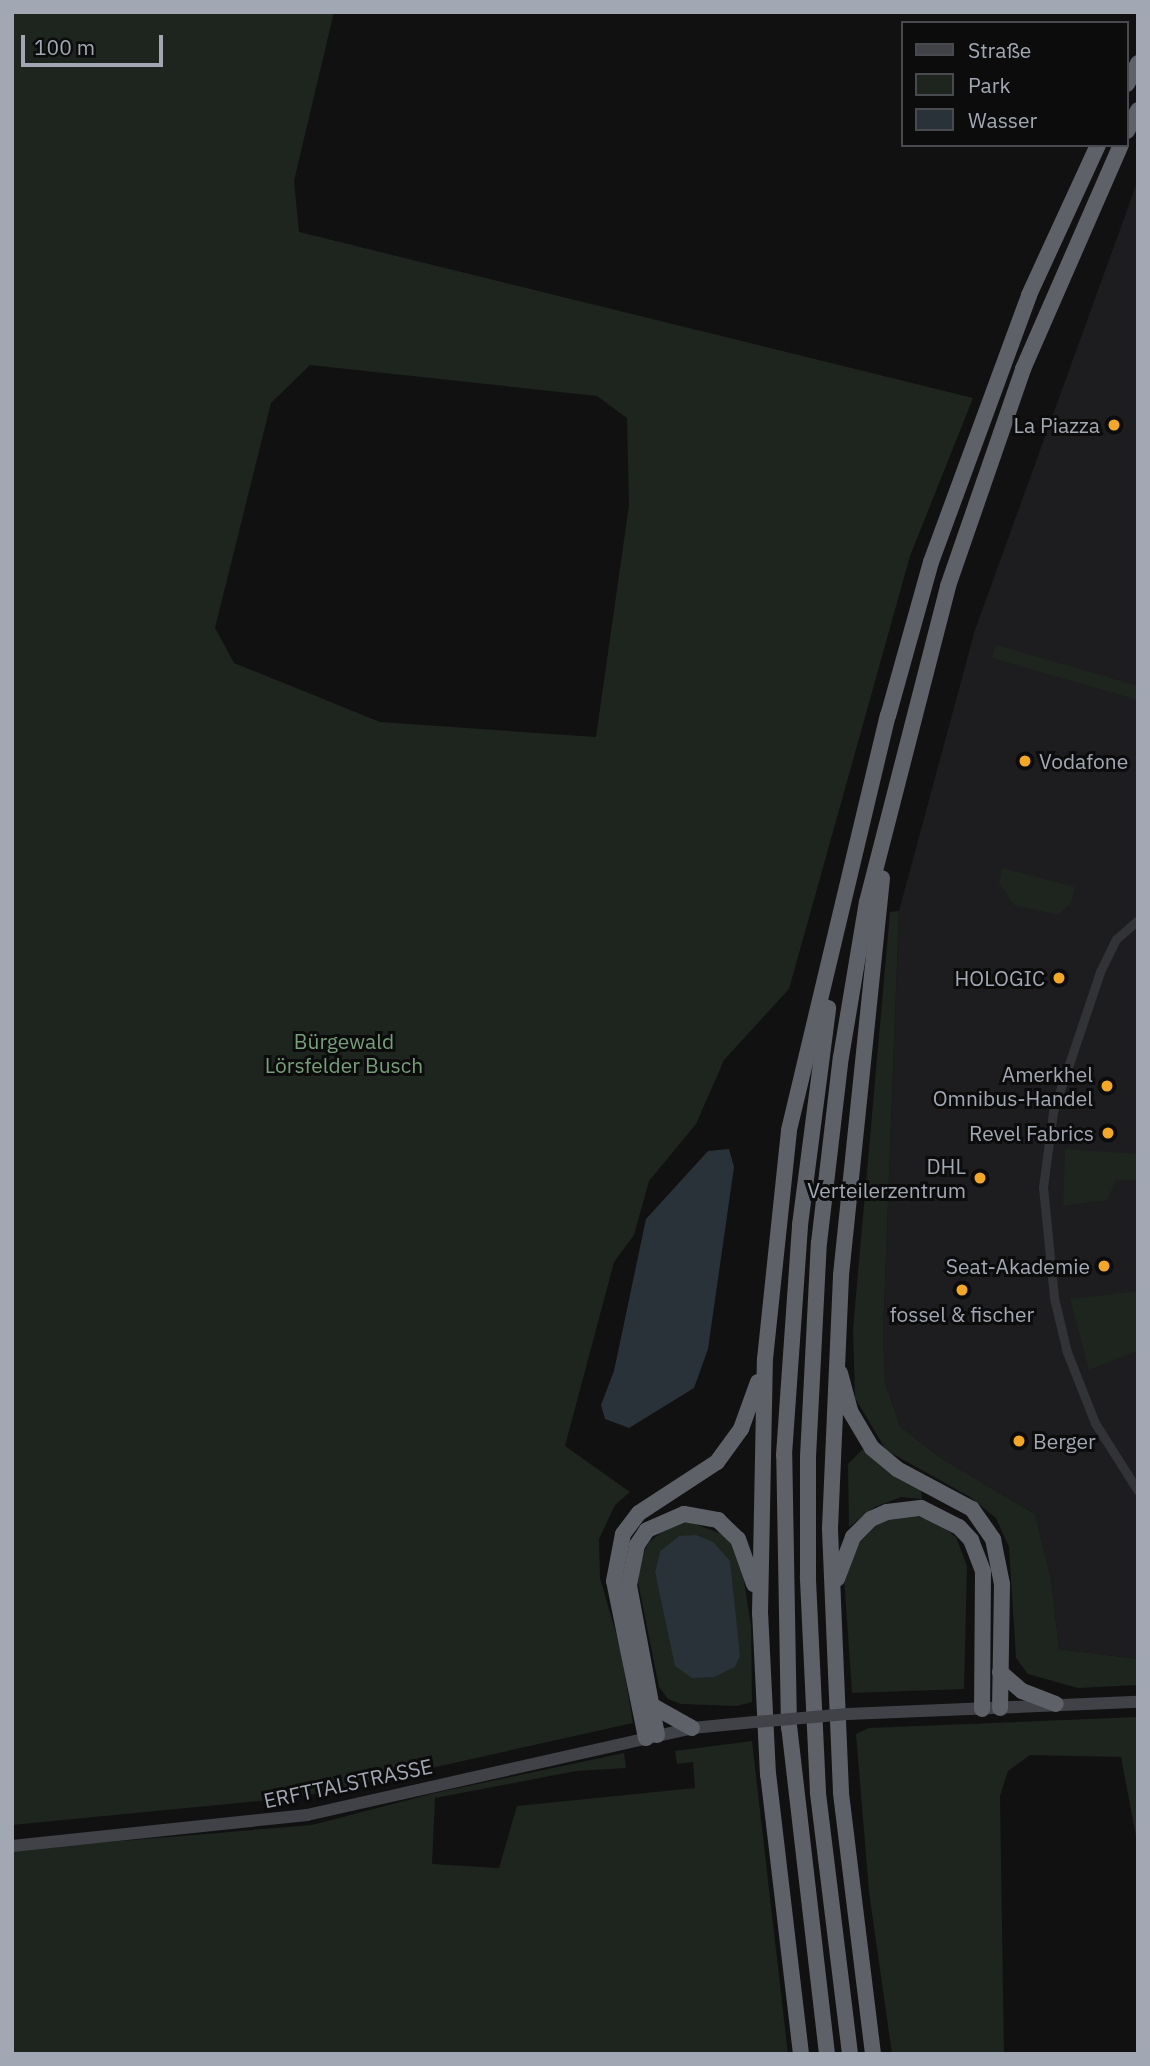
<!DOCTYPE html>
<html>
<head>
<meta charset="utf-8">
<style>
  body { margin:0 }
  #map { position:relative; width:1150px; height:2066px; overflow:hidden; background:#111112; font-family:"IBM Plex Sans",sans-serif }
  div>[style] { position:absolute }
  .built>* { inset:0; background:#1d1d1f }
  .green>* { inset:0; background:#1d251e }
  .water>* { inset:0; background:#293238 }
  .street>* { height:9px; margin:-4.5px; padding:0 4.5px; transform-origin:4.5px; border-radius:4.5px; background:#323337 }
  .secondary>* { height:12px; margin:-6px; padding:0 6px; transform-origin:6px; border-radius:6px; background:#404247 }
  .highway>* { height:16px; margin:-8px; padding:0 8px; transform-origin:8px; border-radius:8px; background:#5e6168 }
  .secondary-bridge>* { height:12px; margin:-6px; padding:0 6px; transform-origin:6px; border-radius:6px; background:#404247 }
  .dots>* { width:19px; height:19px; translate:-50% -50%; box-sizing:border-box; border:4px solid #0c0c0d; border-radius:50% }
  span { translate:-50% -50%; white-space:nowrap; text-align:center; line-height:1.15; -webkit-text-stroke:6px #0c0c0d; paint-order:stroke }
  .poi-label { font-size:21px; color:#a2a8b3 }
  .right { translate:-100% -50%; text-align:right }
  .left { translate:0 -50%; text-align:left }
  .park-label { font-size:21px; color:#789f79 }
  .street-label { font-size:21px; color:#a2a8b3 }
  .frame { position:absolute; inset:0; border:14px solid #a2a8b3; pointer-events:none }
  .legend { position:absolute; left:901px; top:21px; width:228px; height:126px; box-sizing:border-box; background:#0c0c0d; border:2px solid #484a4f; margin:0; padding:9px 12px; list-style:none; font-size:21px; color:#a2a8b3 }
  .legend li { display:flex; align-items:center; gap:14px; height:35px }
  .legend b { width:35px; border:2px solid #484a4f }
  .scale { position:absolute; left:21px; top:35px; width:142px; height:32px; box-sizing:border-box; border:4px solid #a2a8b3; border-top:0; padding-left:9px; font-size:21px; line-height:24px; white-space:nowrap; color:#a2a8b3; -webkit-text-stroke:5px #0c0c0d; paint-order:stroke }
</style>
</head>
<body>
<div id="map">
  <div class="built">
    <div style="clip-path:polygon(1138px 180px,1138px 1659px,1059px 1649px,1051px 1579px,1035px 1514px,939px 1457px,900px 1426px,885px 1382px,883px 1335px,899px 911px,975px 630px)"></div>
  </div>
  <div class="green">
    <div style="clip-path:polygon(evenodd,12px 12px,334px 12px,294px 181px,299px 232px,973px 398px,910px 556px,789px 989px,724px 1060px,696px 1124px,649px 1181px,634px 1235px,614px 1262px,565px 1446px,630px 1492px,615px 1505px,599px 1539px,600px 1578px,620px 1647px,633px 1723px,301px 1797px,12px 1825px,12px 12px,310px 365px,597px 396px,627px 418px,629px 505px,596px 737px,380px 722px,234px 663px,215px 628px,271px 403px,310px 365px)"></div>
    <div style="clip-path:polygon(996px 645px,1138px 686px,1138px 700px,992px 658px)"></div>
    <div style="clip-path:polygon(1002px 868px,1075px 887px,1071px 903px,1058px 915px,1014px 905px,999px 883px)"></div>
    <div style="clip-path:polygon(899px 911px,883px 1335px,885px 1382px,900px 1426px,939px 1457px,1035px 1514px,1051px 1579px,1059px 1649px,1138px 1659px,1138px 1685px,1078px 1688px,1028px 1674px,1016px 1658px,1009px 1547px,996px 1518px,970px 1497px,886px 1450px,855px 1398px,853px 1329px,890px 912px)"></div>
    <div style="clip-path:polygon(1065px 1149px,1138px 1154px,1138px 1180px,1116px 1180px,1107px 1200px,1063px 1206px)"></div>
    <div style="clip-path:polygon(1138px 1291px,1138px 1350px,1089px 1370px,1070px 1299px)"></div>
    <div style="clip-path:polygon(863px 1449px,921px 1489px,922px 1499px,901px 1497px,875px 1507px,849px 1527px,848px 1464px)"></div>
    <div style="clip-path:polygon(912px 1515px,936px 1522px,956px 1537px,967px 1566px,964px 1689px,852px 1693px,844px 1577px,855px 1547px,876px 1526px,893px 1517px)"></div>
    <div style="clip-path:polygon(evenodd,690px 1522px,727px 1536px,740px 1555px,751px 1626px,752px 1702px,737px 1706px,681px 1704px,668px 1699px,659px 1687px,638px 1582px,641px 1558px,649px 1542px,671px 1525px,690px 1522px,679px 1536px,733px 1601px,740px 1656px,663px 1603px,655px 1572px,660px 1551px,679px 1536px)"></div>
    <div style="clip-path:polygon(1138px 1717px,1138px 1847px,1121px 1757px,1030px 1755px,1008px 1771px,1000px 1796px,1004px 2054px,892px 2054px,869px 1892px,856px 1734px,869px 1728px)"></div>
    <div style="clip-path:polygon(752px 1741px,788px 2054px,12px 2054px,12px 1850px,312px 1825px,435px 1793px,624px 1753px,626px 1768px,576px 1771px,435px 1798px,432px 1864px,499px 1868px,517px 1806px,695px 1788px,693px 1762px,677px 1764px,675px 1751px)"></div>
  </div>
  <div class="water">
    <div style="clip-path:polygon(729px 1149px,734px 1167px,708px 1349px,694px 1388px,629px 1428px,605px 1419px,601px 1405px,614px 1371px,646px 1219px,708px 1151px)"></div>
    <div style="clip-path:polygon(696px 1535px,713px 1542px,730px 1561px,740px 1656px,735px 1667px,714px 1677px,692px 1678px,675px 1666px,655px 1572px,660px 1551px,679px 1536px)"></div>
  </div>
  <div class="street">
    <div style="left:1138px;top:920px;width:29px;rotate:139deg"></div>
    <div style="left:1116px;top:939px;width:37px;rotate:116deg"></div>
    <div style="left:1100px;top:972px;width:148px;rotate:108.6deg"></div>
    <div style="left:1053px;top:1112px;width:76px;rotate:97.6deg"></div>
    <div style="left:1043px;top:1187px;width:112px;rotate:84.3deg"></div>
    <div style="left:1054px;top:1298px;width:56px;rotate:76.5deg"></div>
    <div style="left:1067px;top:1352px;width:76px;rotate:68.5deg"></div>
    <div style="left:1095px;top:1423px;width:80px;rotate:57.7deg"></div>
  </div>
  <div class="secondary">
    <div style="left:848px;top:1714px;width:290px;rotate:-2.4deg"></div>
    <div style="left:12px;top:1846px;width:297px;rotate:-6deg"></div>
    <div style="left:307px;top:1815px;width:395px;rotate:-12.7deg"></div>
    <div style="left:692px;top:1728px;width:63px;rotate:-5.4deg"></div>
  </div>
  <div class="highway">
    <div style="left:1127px;top:84px;width:24px;rotate:-62deg"></div>
    <div style="left:1127px;top:131px;width:24px;rotate:-62deg"></div>
    <div style="left:840px;top:1373px;width:39px;rotate:75deg"></div>
    <div style="left:850px;top:1411px;width:43px;rotate:59.3deg"></div>
    <div style="left:872px;top:1448px;width:33px;rotate:40deg"></div>
    <div style="left:897px;top:1469px;width:85px;rotate:28.1deg"></div>
    <div style="left:972px;top:1509px;width:37px;rotate:55deg"></div>
    <div style="left:993px;top:1539px;width:46px;rotate:78.7deg"></div>
    <div style="left:1002px;top:1584px;width:124px;rotate:90.9deg"></div>
    <div style="left:837px;top:1579px;width:45px;rotate:-69.1deg"></div>
    <div style="left:853px;top:1537px;width:25px;rotate:-45deg"></div>
    <div style="left:871px;top:1519px;width:17px;rotate:-24deg"></div>
    <div style="left:887px;top:1512px;width:34px;rotate:-7deg"></div>
    <div style="left:921px;top:1508px;width:42px;rotate:26.6deg"></div>
    <div style="left:959px;top:1527px;width:18px;rotate:47deg"></div>
    <div style="left:971px;top:1540px;width:34px;rotate:69deg"></div>
    <div style="left:983px;top:1572px;width:137px;rotate:90.4deg"></div>
    <div style="left:1000px;top:1672px;width:29px;rotate:41deg"></div>
    <div style="left:1022px;top:1691px;width:36px;rotate:21deg"></div>
    <div style="left:651px;top:1705px;width:47px;rotate:29.3deg"></div>
    <div style="left:657px;top:1735px;width:153px;rotate:-100.6deg"></div>
    <div style="left:629px;top:1585px;width:41px;rotate:-78.7deg"></div>
    <div style="left:637px;top:1545px;width:18px;rotate:-56deg"></div>
    <div style="left:647px;top:1530px;width:40px;rotate:-23.4deg"></div>
    <div style="left:684px;top:1514px;width:35px;rotate:10deg"></div>
    <div style="left:718px;top:1520px;width:28px;rotate:44deg"></div>
    <div style="left:738px;top:1539px;width:48px;rotate:70.4deg"></div>
    <div style="left:646px;top:1738px;width:160px;rotate:-101.5deg"></div>
    <div style="left:614px;top:1581px;width:48px;rotate:-79.2deg"></div>
    <div style="left:623px;top:1534px;width:26px;rotate:-53deg"></div>
    <div style="left:639px;top:1513px;width:93px;rotate:-33.2deg"></div>
    <div style="left:717px;top:1462px;width:41px;rotate:-54deg"></div>
    <div style="left:741px;top:1429px;width:50px;rotate:-70.1deg"></div>
    <div style="left:801px;top:2054px;width:281px;rotate:-96.7deg"></div>
    <div style="left:768px;top:1775px;width:161px;rotate:-92.8deg"></div>
    <div style="left:760px;top:1614px;width:255px;rotate:-88.9deg"></div>
    <div style="left:765px;top:1359px;width:230px;rotate:-84deg"></div>
    <div style="left:789px;top:1130px;width:426px;rotate:-76.6deg"></div>
    <div style="left:888px;top:716px;width:160px;rotate:-74.4deg"></div>
    <div style="left:931px;top:562px;width:284px;rotate:-69.8deg"></div>
    <div style="left:1029px;top:295px;width:165px;rotate:-65.3deg"></div>
    <div style="left:827px;top:2054px;width:328px;rotate:-96.6deg"></div>
    <div style="left:789px;top:1728px;width:273px;rotate:-91deg"></div>
    <div style="left:784px;top:1455px;width:231px;rotate:-86deg"></div>
    <div style="left:800px;top:1225px;width:219px;rotate:-82.6deg"></div>
    <div style="left:850px;top:2054px;width:264px;rotate:-97deg"></div>
    <div style="left:818px;top:1792px;width:216px;rotate:-92.7deg"></div>
    <div style="left:808px;top:1576px;width:119px;rotate:-90deg"></div>
    <div style="left:808px;top:1457px;width:214px;rotate:-87.1deg"></div>
    <div style="left:819px;top:1243px;width:187px;rotate:-83.3deg"></div>
    <div style="left:841px;top:1057px;width:157px;rotate:-80.5deg"></div>
    <div style="left:867px;top:902px;width:326px;rotate:-75.6deg"></div>
    <div style="left:948px;top:586px;width:230px;rotate:-70.9deg"></div>
    <div style="left:1023px;top:369px;width:244px;rotate:-66.4deg"></div>
    <div style="left:873px;top:2054px;width:264px;rotate:-97deg"></div>
    <div style="left:841px;top:1792px;width:264px;rotate:-92.4deg"></div>
    <div style="left:830px;top:1528px;width:253px;rotate:-87.5deg"></div>
    <div style="left:841px;top:1275px;width:399px;rotate:-84.1deg"></div>
  </div>
  <div class="secondary-bridge">
    <div style="left:755px;top:1722px;width:93px;rotate:-4.9deg"></div>
  </div>
  <div class="dots">
    <div style="left:1114px;top:425px;background:#f3a728"></div>
    <div style="left:1025px;top:761px;background:#f3a728"></div>
    <div style="left:1059px;top:978px;background:#f3a728"></div>
    <div style="left:1107px;top:1086px;background:#f3a728"></div>
    <div style="left:1108px;top:1133px;background:#f3a728"></div>
    <div style="left:980px;top:1178px;background:#f3a728"></div>
    <div style="left:1104px;top:1266px;background:#f3a728"></div>
    <div style="left:962px;top:1290px;background:#f3a728"></div>
    <div style="left:1019px;top:1441px;background:#f3a728"></div>
  </div>
  <div class="poi-label">
    <span class="right" style="left:1100px;top:425px">La Piazza</span>
    <span class="left" style="left:1039px;top:761px">Vodafone</span>
    <span class="right" style="left:1045px;top:978px">HOLOGIC</span>
    <span class="right" style="left:1093px;top:1086px">Amerkhel<br>Omnibus-Handel</span>
    <span class="right" style="left:1094px;top:1133px">Revel Fabrics</span>
    <span class="right" style="left:966px;top:1178px">DHL<br>Verteilerzentrum</span>
    <span class="right" style="left:1090px;top:1266px">Seat-Akademie</span>
    <span style="left:962px;top:1314px">fossel &amp; fischer</span>
    <span class="left" style="left:1033px;top:1441px">Berger</span>
  </div>
  <div class="park-label">
    <span style="left:344px;top:1053px">Bürgewald<br>Lörsfelder Busch</span>
  </div>
  <div class="street-label">
    <span style="left:348px;top:1783px;rotate:-12deg">ERFTTALSTRASSE</span>
  </div>
  <div class="frame"></div>
  <ul class="legend">
  <li><b style="height:9px;background:#404247"></b>Straße</li>
  <li><b style="height:19px;background:#1d251e"></b>Park</li>
  <li><b style="height:19px;background:#293238"></b>Wasser</li>
  </ul>
  <div class="scale">100 m</div>
</div>
</body>
</html>
